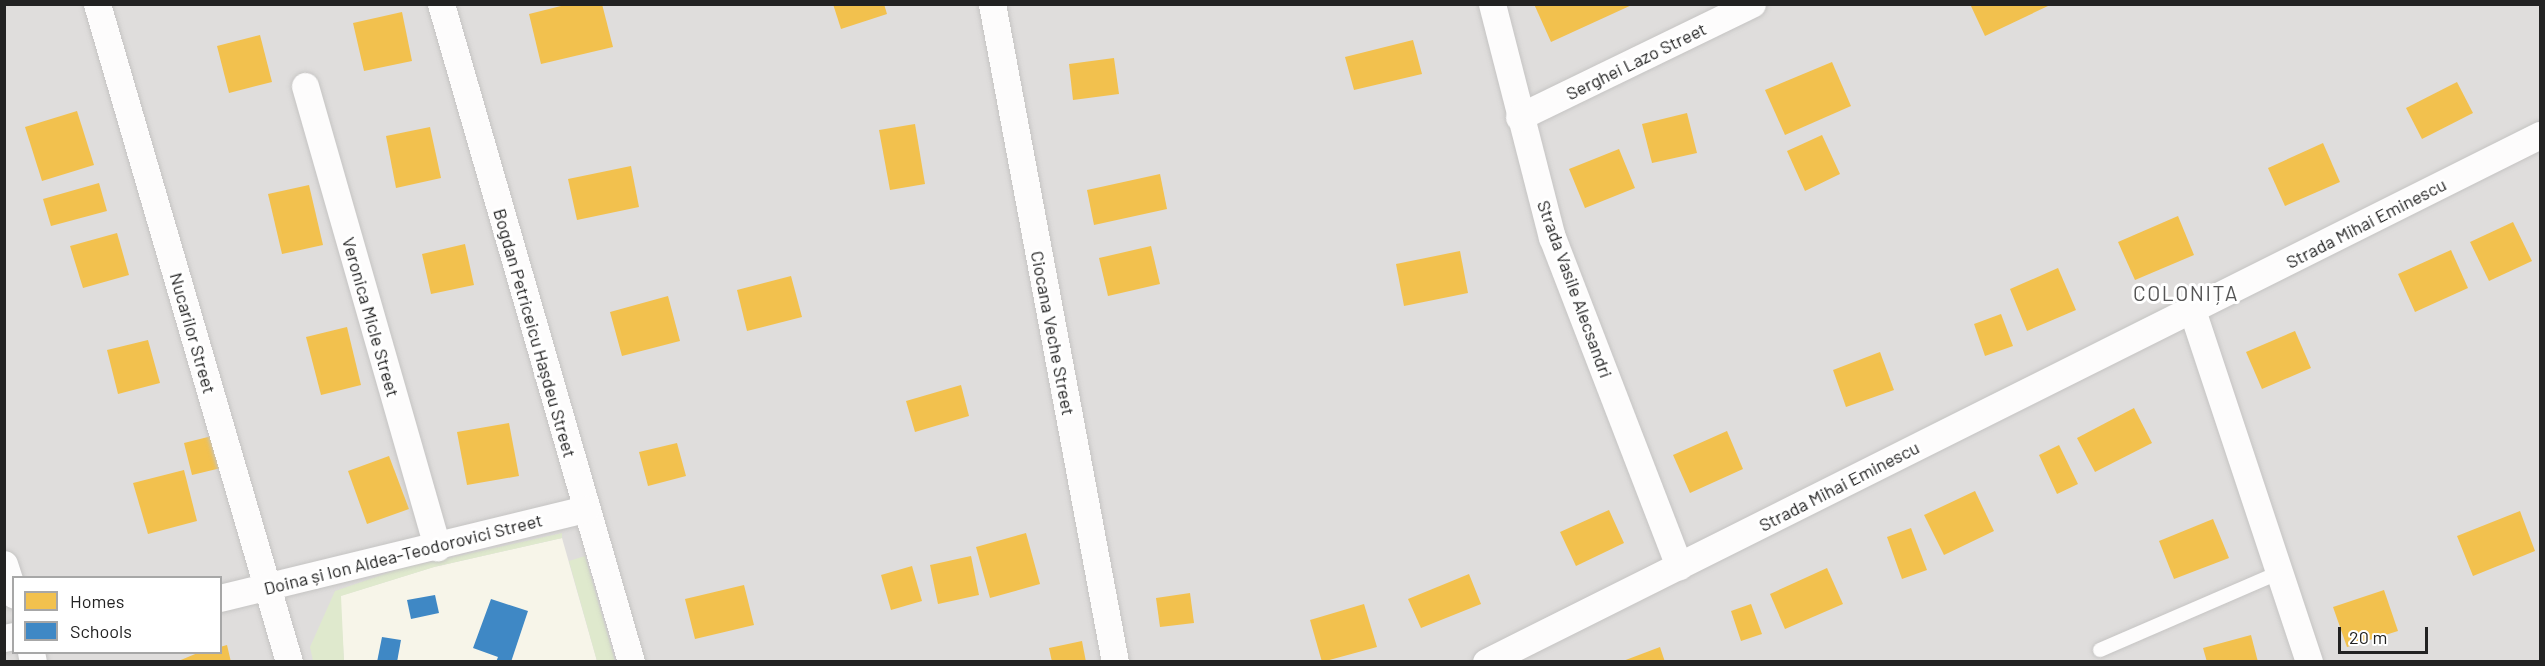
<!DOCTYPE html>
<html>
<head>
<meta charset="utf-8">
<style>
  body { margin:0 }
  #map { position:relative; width:2545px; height:666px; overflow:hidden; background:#efedeb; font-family:Barlow,sans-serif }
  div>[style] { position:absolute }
  .residential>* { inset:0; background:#dfdddc }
  .education>* { inset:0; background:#f7f5e9 }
  .grass>* { inset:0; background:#dfe9cd }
  .homes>* { inset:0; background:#f2c14e }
  .schools>* { inset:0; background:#3f88c5 }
  .roads { filter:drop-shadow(0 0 2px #c5c4c3) drop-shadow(0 0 2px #c5c4c3) }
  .lane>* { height:14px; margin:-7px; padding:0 7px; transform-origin:7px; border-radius:7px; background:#fdfcfc }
  .street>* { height:27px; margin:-13.5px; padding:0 13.5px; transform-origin:13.5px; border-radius:13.5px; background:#fdfcfc }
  span { translate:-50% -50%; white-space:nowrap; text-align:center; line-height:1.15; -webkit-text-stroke:6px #fff; paint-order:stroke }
  .street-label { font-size:18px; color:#222 }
  .quarter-label { font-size:21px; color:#555; letter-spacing:1.5px }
  .frame { position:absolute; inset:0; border:6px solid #222; pointer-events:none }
  .legend { position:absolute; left:12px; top:576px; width:210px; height:78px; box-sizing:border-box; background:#fff; border:2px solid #a7a7a7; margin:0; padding:8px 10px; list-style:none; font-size:18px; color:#222 }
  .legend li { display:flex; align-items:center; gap:12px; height:30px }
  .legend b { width:30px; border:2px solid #a7a7a7 }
  .scale { position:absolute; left:2338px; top:627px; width:90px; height:27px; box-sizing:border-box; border:3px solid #222; border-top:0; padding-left:8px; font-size:18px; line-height:21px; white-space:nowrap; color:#222; -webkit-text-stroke:4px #fff; paint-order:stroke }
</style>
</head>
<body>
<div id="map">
  <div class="residential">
    <div style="clip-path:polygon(evenodd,4px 5px,2540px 5px,2540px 661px,5px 661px,4px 5px,14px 578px,220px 578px,220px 652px,14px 652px,14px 578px)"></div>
  </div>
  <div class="education">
    <div style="clip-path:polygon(562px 538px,597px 661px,344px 661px,340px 596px,434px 567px)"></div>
  </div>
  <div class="grass">
    <div style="clip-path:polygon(562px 533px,562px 538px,434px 567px,341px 596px,344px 661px,313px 661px,310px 647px,335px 591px,399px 569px)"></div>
    <div style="clip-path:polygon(585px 556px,615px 661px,597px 661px,569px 561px)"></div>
  </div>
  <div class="homes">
    <div style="clip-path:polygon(569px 4px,602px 4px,613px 47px,541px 64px,529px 14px)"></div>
    <div style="clip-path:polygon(833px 4px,884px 4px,887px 14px,841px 29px)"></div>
    <div style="clip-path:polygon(1534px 4px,1634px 4px,1551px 42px)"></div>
    <div style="clip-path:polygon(1970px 4px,2047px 4px,2048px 6px,1985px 36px)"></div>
    <div style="clip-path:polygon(402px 12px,412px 61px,364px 71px,353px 23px)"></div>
    <div style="clip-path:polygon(260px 35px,272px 82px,229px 93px,217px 46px)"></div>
    <div style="clip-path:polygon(1413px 40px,1422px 74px,1354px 90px,1345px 57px)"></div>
    <div style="clip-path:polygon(1114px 58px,1119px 94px,1073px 100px,1069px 64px)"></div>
    <div style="clip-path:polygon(1832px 62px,1851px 106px,1785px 135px,1765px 90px)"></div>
    <div style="clip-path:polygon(2457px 82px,2473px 113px,2422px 139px,2406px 108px)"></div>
    <div style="clip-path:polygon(77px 111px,94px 165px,42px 181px,25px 127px)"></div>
    <div style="clip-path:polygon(1687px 113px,1697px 153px,1652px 163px,1642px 124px)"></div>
    <div style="clip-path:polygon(915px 124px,925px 184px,890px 190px,879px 130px)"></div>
    <div style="clip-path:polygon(430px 127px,441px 178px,396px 188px,386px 136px)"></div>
    <div style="clip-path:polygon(1822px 135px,1840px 174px,1805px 191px,1787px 151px)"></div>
    <div style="clip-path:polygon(2323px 143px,2340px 182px,2285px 206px,2268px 168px)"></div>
    <div style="clip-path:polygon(1619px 149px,1635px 188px,1585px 208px,1569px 169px)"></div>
    <div style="clip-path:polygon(631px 166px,639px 207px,577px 220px,568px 179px)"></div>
    <div style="clip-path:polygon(1160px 174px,1167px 209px,1094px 225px,1087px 190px)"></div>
    <div style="clip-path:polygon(99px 183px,107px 211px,51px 226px,43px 199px)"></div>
    <div style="clip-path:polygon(309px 185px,323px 245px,282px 254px,268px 194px)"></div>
    <div style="clip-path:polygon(2178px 216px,2194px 255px,2135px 280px,2118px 242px)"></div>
    <div style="clip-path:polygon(2513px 222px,2532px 261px,2489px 281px,2470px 242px)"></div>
    <div style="clip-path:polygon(117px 233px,129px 275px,83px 288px,70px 246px)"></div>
    <div style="clip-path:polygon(465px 244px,474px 285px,431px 294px,422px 254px)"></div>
    <div style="clip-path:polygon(1151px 246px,1160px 284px,1108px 296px,1099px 258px)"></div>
    <div style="clip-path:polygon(2451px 250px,2468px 288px,2415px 312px,2398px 274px)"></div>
    <div style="clip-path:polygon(1460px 251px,1468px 293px,1404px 306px,1396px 264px)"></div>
    <div style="clip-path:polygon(2058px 268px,2076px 310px,2027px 331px,2010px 289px)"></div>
    <div style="clip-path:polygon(791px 276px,802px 317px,747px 331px,737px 290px)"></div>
    <div style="clip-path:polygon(668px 296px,680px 341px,622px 356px,610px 312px)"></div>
    <div style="clip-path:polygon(2001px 314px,2013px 346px,1985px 356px,1974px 324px)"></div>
    <div style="clip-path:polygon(347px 327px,361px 385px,321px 395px,306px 337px)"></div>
    <div style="clip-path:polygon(2295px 331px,2311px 368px,2262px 389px,2246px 352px)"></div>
    <div style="clip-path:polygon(148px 340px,160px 383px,118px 394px,107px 350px)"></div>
    <div style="clip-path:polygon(1880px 352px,1894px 390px,1846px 407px,1833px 370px)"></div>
    <div style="clip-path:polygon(961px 385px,969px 416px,915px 432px,906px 401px)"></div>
    <div style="clip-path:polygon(2134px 408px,2152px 443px,2095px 472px,2077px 438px)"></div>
    <div style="clip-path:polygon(509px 423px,519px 476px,467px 485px,457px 432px)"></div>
    <div style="clip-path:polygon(1727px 431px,1743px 469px,1690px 493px,1673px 455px)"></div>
    <div style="clip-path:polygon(212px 436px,221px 468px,192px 475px,184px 443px)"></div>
    <div style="clip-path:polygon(677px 443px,686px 476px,648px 486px,639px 452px)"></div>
    <div style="clip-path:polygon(2059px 445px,2078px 484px,2057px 494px,2039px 455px)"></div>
    <div style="clip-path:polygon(389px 456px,409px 509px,367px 524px,348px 471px)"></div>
    <div style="clip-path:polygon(184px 470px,197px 521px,148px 534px,133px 483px)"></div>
    <div style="clip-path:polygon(1975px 491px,1994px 531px,1944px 555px,1924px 515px)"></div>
    <div style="clip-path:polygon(1609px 510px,1624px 543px,1576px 566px,1560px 532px)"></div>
    <div style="clip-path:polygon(2520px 511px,2535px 551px,2473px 576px,2457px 536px)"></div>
    <div style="clip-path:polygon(2213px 519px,2229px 558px,2174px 579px,2159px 541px)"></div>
    <div style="clip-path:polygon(1911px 528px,1927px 570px,1902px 579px,1887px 537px)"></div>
    <div style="clip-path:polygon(1026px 533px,1040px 584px,990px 598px,976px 547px)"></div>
    <div style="clip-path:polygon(971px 556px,979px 595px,938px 604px,930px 565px)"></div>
    <div style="clip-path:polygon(912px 566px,922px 601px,891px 610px,881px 575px)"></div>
    <div style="clip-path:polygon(1827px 568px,1843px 604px,1785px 629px,1770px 594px)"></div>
    <div style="clip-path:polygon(1469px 574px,1481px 604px,1421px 628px,1408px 599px)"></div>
    <div style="clip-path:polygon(744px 585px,754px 625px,695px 639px,685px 599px)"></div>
    <div style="clip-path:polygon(2384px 590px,2398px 631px,2347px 647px,2333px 607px)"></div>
    <div style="clip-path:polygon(1190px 593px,1194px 623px,1160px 627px,1156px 598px)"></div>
    <div style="clip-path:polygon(1364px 604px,1377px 647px,1322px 662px,1310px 620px)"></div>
    <div style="clip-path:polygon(1751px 604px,1762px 634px,1741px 641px,1731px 611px)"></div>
    <div style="clip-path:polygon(2251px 635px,2258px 662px,2207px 662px,2203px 648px)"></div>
    <div style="clip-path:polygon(1082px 641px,1086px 662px,1052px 662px,1049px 648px)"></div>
    <div style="clip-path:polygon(227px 645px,231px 662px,176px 662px,200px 652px,220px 652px,220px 647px)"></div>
    <div style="clip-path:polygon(1660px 647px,1665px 662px,1623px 662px,1623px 661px)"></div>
  </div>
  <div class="schools">
    <div style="clip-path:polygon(435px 595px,439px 613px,411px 619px,407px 600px)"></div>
    <div style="clip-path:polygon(491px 599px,528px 611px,511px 662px,496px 662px,498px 657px,473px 648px)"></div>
    <div style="clip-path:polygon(382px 637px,401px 640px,397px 662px,377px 662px)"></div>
  </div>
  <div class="roads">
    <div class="lane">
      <div style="left:2100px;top:650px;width:196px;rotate:-23.4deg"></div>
    </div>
    <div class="street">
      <div style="left:97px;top:4px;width:685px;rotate:73.73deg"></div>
      <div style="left:441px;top:4px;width:685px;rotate:73.89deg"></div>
      <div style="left:992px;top:4px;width:669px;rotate:79.41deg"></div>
      <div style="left:1492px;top:4px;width:241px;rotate:75.6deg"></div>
      <div style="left:1552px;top:237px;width:353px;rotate:68.9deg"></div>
      <div style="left:305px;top:86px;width:480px;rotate:74deg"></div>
      <div style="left:1519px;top:117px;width:259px;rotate:-25.9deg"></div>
      <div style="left:2192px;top:310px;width:371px;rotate:71.6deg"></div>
      <div style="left:4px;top:564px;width:32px;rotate:72deg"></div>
      <div style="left:220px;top:598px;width:376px;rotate:-13.7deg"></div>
      <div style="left:4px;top:638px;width:10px;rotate:-11deg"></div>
      <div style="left:31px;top:652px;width:10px;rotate:79deg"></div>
      <div style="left:1486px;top:662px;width:1178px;rotate:-26.57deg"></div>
    </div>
  </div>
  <div class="street-label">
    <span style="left:1636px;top:61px;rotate:-26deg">Serghei Lazo Street</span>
    <span style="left:2366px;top:223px;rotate:-27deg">Strada Mihai Eminescu</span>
    <span style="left:1575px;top:289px;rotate:70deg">Strada Vasile Alecsandri</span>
    <span style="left:371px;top:317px;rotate:74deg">Veronica Micle Street</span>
    <span style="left:193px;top:333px;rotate:74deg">Nucarilor Street</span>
    <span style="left:535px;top:333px;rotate:74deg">Bogdan Petriceicu Hașdeu Street</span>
    <span style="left:1053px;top:333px;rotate:79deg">Ciocana Veche Street</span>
    <span style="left:1839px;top:486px;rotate:-27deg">Strada Mihai Eminescu</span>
    <span style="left:403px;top:554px;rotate:-14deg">Doina și Ion Aldea-Teodorovici Street</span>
  </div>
  <div class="quarter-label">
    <span style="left:2186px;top:293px">COLONIȚA</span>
  </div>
  <div class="frame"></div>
  <ul class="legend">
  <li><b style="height:16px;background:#f2c14e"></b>Homes</li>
  <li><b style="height:16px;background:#3f88c5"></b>Schools</li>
  </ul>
  <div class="scale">20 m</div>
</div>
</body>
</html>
